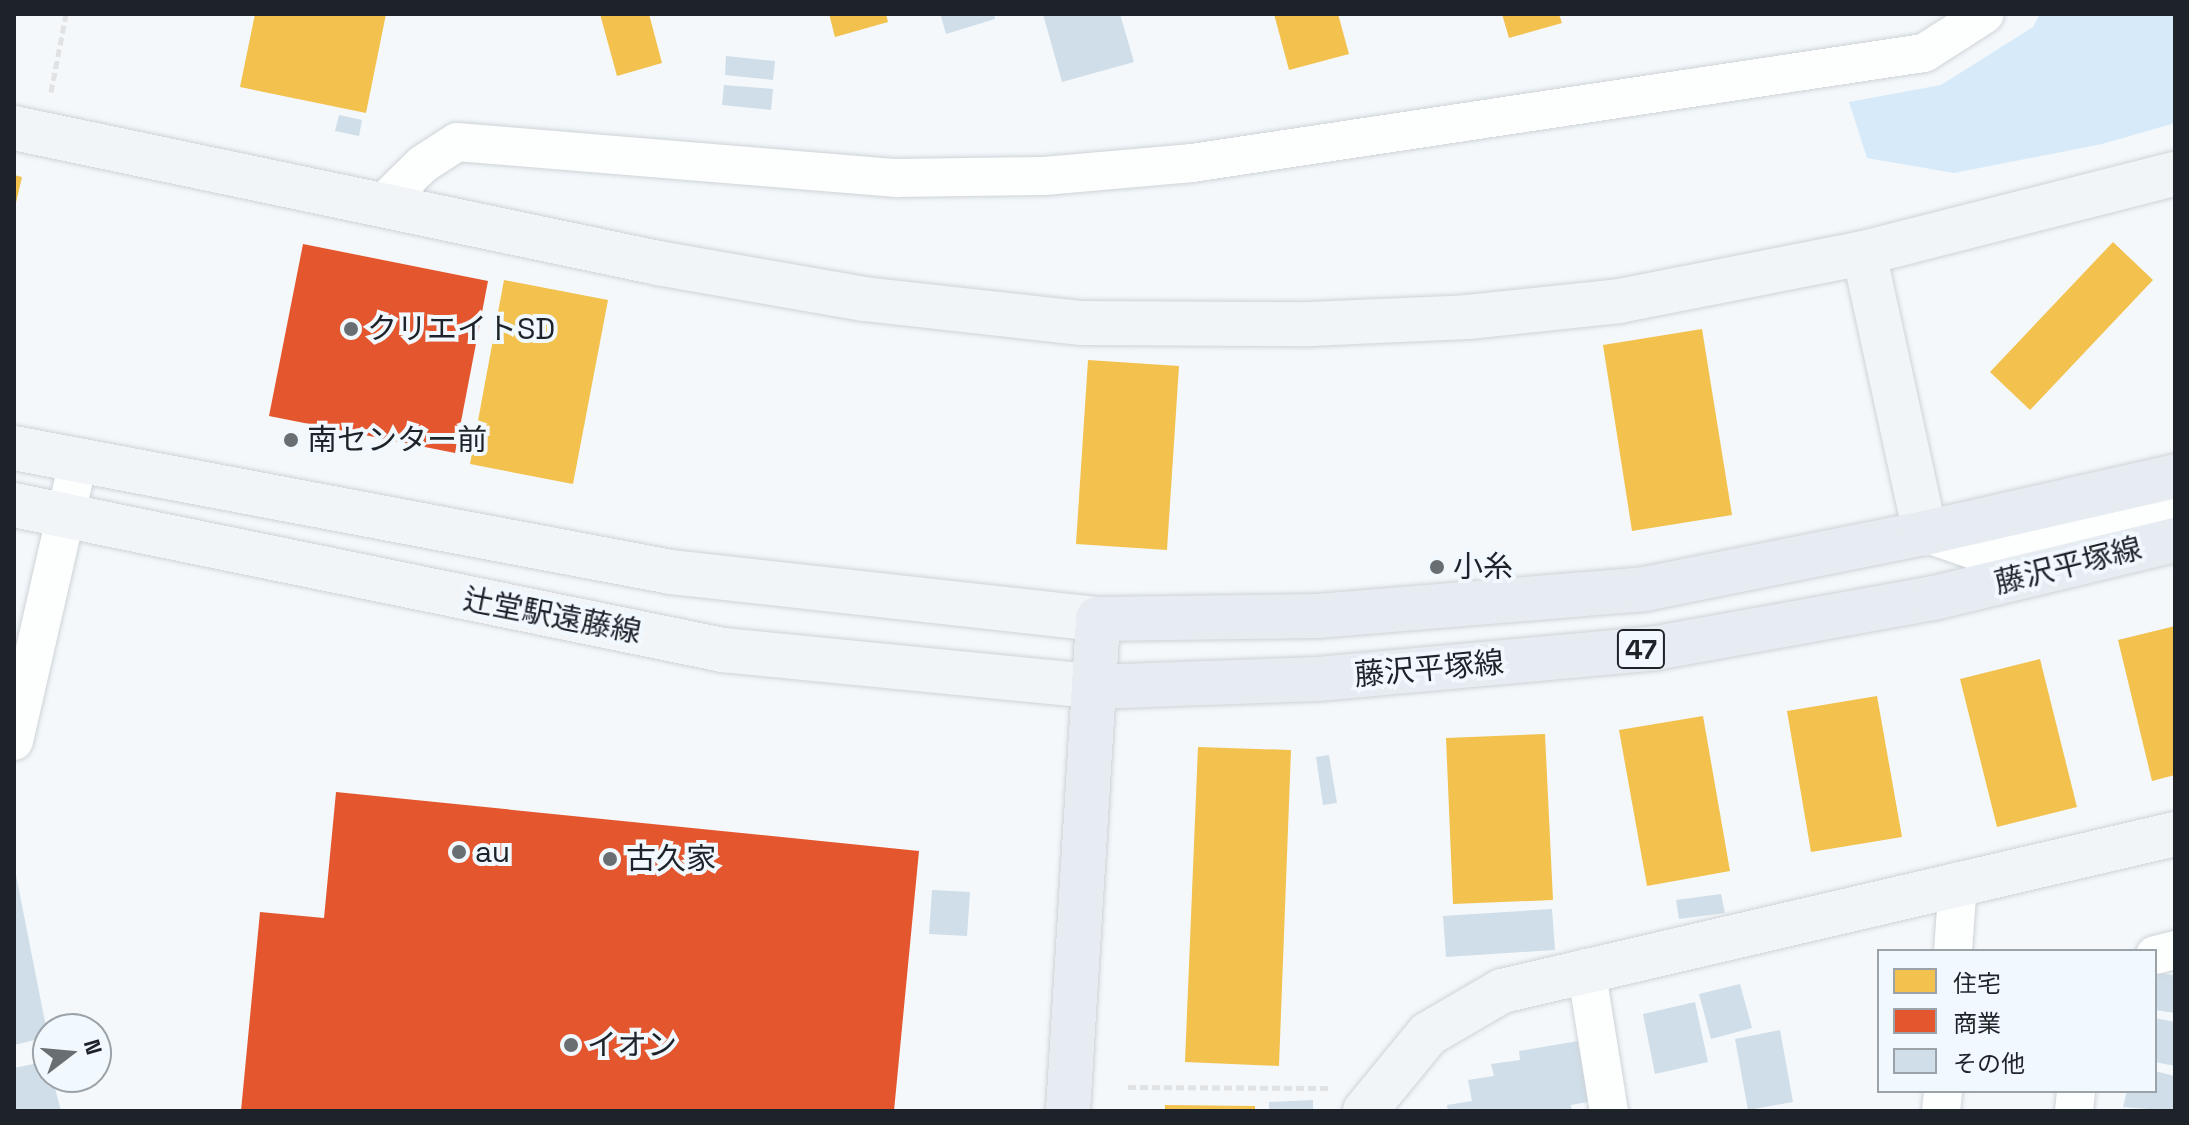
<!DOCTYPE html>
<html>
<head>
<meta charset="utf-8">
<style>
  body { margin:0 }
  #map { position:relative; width:2189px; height:1125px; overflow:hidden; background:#f4f8fb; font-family:"Space Grotesk","Noto Sans JP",sans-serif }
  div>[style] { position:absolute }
  .green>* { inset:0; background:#d6eaf9 }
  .homes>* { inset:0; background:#f2c14e }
  .shops>* { inset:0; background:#e4572e }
  .building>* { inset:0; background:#cfdee8 }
  .path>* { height:5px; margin-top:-2.5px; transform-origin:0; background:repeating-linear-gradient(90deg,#e1e2e3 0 8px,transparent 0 12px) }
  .roads { filter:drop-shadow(0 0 2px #ced3d7) drop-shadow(0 0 2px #ced3d7) }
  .street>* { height:38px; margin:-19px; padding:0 19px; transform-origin:19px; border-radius:19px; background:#fdfefe }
  .secondary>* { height:44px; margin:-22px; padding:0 22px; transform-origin:22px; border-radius:22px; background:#f1f5f8 }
  .primary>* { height:44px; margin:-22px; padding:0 22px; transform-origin:22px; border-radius:22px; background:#e6ecf1 }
  .dots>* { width:22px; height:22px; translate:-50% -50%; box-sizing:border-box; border:4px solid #f1f8fe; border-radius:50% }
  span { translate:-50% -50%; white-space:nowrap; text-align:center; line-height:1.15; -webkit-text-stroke:8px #f1f8fe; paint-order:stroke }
  .shield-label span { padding:2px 6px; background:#f1f8fe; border:2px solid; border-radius:6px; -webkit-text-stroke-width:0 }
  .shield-label { font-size:28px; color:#1d2328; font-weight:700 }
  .poi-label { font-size:30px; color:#1d2328 }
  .left { translate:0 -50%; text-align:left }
  .street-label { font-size:30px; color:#1d2328 }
  .frame { position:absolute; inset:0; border:16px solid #1d2328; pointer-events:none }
  .legend { position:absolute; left:1877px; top:949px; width:280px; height:144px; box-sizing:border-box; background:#f1f8fe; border:2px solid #9ca3a8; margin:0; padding:10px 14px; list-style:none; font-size:24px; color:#1d2328 }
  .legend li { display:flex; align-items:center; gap:16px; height:40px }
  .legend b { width:40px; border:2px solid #9ca3a8 }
  .north { position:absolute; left:32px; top:1013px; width:80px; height:80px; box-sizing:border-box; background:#f1f8fe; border:2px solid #9ca3a8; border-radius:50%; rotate:74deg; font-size:22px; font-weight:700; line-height:32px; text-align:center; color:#1d2328 }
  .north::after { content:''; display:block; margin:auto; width:28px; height:36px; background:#686e72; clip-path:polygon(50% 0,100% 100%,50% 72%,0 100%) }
</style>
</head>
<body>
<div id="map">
  <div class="green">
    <div style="clip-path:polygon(2040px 14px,2175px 14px,2175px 123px,2102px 144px,1954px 173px,1867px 158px,1849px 102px,1941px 85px,2033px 27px)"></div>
  </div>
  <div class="homes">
    <div style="clip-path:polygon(255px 14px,386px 14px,366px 113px,240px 87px)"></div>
    <div style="clip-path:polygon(600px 14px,649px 14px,662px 63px,617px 76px)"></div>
    <div style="clip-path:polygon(829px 14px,886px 14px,888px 22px,835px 37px)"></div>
    <div style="clip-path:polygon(1274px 14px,1338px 14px,1349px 54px,1289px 70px)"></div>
    <div style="clip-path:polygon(1502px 14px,1559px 14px,1562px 23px,1509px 38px)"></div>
    <div style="clip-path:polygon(14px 175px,22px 177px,15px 207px,14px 207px)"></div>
    <div style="clip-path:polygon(2113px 242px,2153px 280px,2030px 410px,1990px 372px)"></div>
    <div style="clip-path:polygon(504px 280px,608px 300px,573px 484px,470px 464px)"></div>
    <div style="clip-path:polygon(1702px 329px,1732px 515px,1632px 531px,1603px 345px)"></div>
    <div style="clip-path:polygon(1088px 360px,1179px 366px,1167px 550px,1076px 544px)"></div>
    <div style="clip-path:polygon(2175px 626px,2175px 775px,2152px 781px,2118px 640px)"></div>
    <div style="clip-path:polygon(2040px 659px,2077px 807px,1997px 827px,1960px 679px)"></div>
    <div style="clip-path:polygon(1877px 696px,1902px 837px,1811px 852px,1787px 711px)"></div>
    <div style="clip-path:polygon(1703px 716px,1730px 871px,1647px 886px,1619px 730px)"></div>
    <div style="clip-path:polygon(1545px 734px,1553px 900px,1453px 904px,1446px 738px)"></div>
    <div style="clip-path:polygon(1198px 747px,1291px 750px,1279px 1066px,1185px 1062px)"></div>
    <div style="clip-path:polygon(1165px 1105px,1255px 1106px,1255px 1111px,1165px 1111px)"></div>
  </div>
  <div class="shops">
    <div style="clip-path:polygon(303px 244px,488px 281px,455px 453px,269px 416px)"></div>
    <div style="clip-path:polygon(336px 792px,919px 851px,894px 1111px,241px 1111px,260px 912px,324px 918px)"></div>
  </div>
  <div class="building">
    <div style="clip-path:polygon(946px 14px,994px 14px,995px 19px,946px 34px,941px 16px)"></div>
    <div style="clip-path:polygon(1043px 14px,1120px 14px,1134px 62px,1062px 82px)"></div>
    <div style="clip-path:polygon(726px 56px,775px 61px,773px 80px,725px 75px)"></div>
    <div style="clip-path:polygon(724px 85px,773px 89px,771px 110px,722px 105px)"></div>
    <div style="clip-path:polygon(339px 115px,362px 120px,359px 136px,335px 131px)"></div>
    <div style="clip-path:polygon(1329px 755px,1337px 803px,1323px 805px,1316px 757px)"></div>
    <div style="clip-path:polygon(14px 865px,48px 1037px,14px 1045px)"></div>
    <div style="clip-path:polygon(932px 890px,970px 892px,967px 936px,929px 934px)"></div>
    <div style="clip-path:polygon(1721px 894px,1725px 913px,1679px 919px,1676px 900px)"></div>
    <div style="clip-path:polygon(1552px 909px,1555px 950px,1446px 957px,1443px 916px)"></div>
    <div style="clip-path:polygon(2155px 973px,2175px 975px,2175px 1013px,2155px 1010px)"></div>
    <div style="clip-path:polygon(1740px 984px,1752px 1028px,1711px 1039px,1699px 994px)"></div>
    <div style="clip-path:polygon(1695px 1002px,1708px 1062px,1655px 1074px,1643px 1014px)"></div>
    <div style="clip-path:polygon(2155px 1018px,2175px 1022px,2175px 1066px,2155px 1062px)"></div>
    <div style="clip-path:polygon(1780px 1030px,1793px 1102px,1748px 1110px,1735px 1039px)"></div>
    <div style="clip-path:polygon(1578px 1041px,1588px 1102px,1571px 1105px,1572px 1111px,1448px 1111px,1447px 1105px,1472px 1101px,1468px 1080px,1494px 1076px,1491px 1064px,1520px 1060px,1519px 1051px)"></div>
    <div style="clip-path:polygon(48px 1061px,61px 1111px,14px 1111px,14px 1068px)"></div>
    <div style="clip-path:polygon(2155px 1071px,2175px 1076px,2175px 1111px,2123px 1107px,2127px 1091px,2155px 1091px)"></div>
    <div style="clip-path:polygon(1313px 1100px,1313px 1111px,1269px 1111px,1269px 1102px)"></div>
  </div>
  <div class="path">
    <div style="left:51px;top:92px;width:79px;rotate:-79.1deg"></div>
    <div style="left:1128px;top:1087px;width:200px;rotate:0.3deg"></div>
  </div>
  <div class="roads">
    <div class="street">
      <div style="left:383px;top:203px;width:56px;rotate:-44.3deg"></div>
      <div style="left:423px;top:164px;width:40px;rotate:-32.9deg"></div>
      <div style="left:457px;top:142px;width:441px;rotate:4.7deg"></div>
      <div style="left:897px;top:178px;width:147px;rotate:-0.8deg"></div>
      <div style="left:1044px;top:176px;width:149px;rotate:-5deg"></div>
      <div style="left:1192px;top:163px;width:740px;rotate:-8.55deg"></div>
      <div style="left:1924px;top:53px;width:72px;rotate:-32.6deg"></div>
      <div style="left:1925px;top:533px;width:70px;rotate:19.2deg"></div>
      <div style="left:1991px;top:556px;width:173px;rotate:-13.7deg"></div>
      <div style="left:2159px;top:515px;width:16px;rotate:11deg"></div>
      <div style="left:14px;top:741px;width:286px;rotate:-77.1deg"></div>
      <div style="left:1953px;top:951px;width:70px;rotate:-85.9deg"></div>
      <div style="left:2155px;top:955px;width:21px;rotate:-14deg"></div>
      <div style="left:1586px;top:968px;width:145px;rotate:80.9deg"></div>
      <div style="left:1941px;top:1111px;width:20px;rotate:-84deg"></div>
      <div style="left:2074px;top:1111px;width:20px;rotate:-84deg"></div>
    </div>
    <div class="secondary">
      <div style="left:14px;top:128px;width:658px;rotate:11.84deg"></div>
      <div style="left:658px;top:263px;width:209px;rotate:9.9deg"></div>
      <div style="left:864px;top:299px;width:219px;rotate:6.3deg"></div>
      <div style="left:1082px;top:323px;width:228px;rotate:0.3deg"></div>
      <div style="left:1310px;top:324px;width:158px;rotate:-2.5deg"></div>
      <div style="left:1468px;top:317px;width:152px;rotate:-6deg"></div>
      <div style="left:1619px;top:301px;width:250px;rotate:-11.1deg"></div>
      <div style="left:1864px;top:253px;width:321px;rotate:-14.3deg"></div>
      <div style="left:1864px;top:253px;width:287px;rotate:77.7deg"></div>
      <div style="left:14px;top:448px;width:669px;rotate:10.69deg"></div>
      <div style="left:671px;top:572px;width:430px;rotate:6.3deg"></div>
      <div style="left:14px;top:505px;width:724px;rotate:11.56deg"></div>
      <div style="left:723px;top:650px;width:376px;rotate:5.6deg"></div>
      <div style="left:1365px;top:1111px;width:99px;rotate:-50.7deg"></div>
      <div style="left:1428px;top:1034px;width:86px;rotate:-30.2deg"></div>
      <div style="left:1502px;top:991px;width:691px;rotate:-13.13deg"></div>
    </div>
    <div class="primary">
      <div style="left:1097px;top:687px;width:221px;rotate:-2.1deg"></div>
      <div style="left:1318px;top:679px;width:339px;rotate:-5.2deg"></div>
      <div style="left:1656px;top:648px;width:282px;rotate:-10.2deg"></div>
      <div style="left:1934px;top:598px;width:248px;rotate:-13.5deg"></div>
      <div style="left:1068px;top:1111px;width:493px;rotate:-86.5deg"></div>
      <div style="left:1098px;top:619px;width:220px;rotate:-0.8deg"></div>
      <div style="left:1318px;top:616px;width:327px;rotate:-4.7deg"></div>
      <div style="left:1644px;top:589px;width:287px;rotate:-11.3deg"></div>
      <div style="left:1925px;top:533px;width:256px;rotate:-12.8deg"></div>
    </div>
  </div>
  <div class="dots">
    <div style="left:351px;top:329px;background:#686e72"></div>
    <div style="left:291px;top:440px;background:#686e72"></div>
    <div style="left:1437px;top:567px;background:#686e72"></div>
    <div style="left:459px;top:852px;background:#686e72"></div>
    <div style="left:610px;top:859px;background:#686e72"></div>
    <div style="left:571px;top:1045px;background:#686e72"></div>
  </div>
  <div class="shield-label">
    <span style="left:1641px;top:649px">47</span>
  </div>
  <div class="poi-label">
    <span class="left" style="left:367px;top:329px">クリエイトSD</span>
    <span class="left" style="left:307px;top:440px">南センター前</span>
    <span class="left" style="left:1453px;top:567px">小糸</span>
    <span class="left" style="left:475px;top:852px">au</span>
    <span class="left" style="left:626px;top:859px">古久家</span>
    <span class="left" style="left:587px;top:1045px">イオン</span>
  </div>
  <div class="street-label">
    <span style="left:2068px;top:566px;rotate:-14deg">藤沢平塚線</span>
    <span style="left:552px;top:616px;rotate:11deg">辻堂駅遠藤線</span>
    <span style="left:1429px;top:669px;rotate:-5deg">藤沢平塚線</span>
  </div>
  <div class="frame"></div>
  <ul class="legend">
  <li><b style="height:22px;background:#f2c14e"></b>住宅</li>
  <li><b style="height:22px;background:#e4572e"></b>商業</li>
  <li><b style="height:22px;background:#cfdee8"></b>その他</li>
  </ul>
  <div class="north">N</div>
</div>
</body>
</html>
